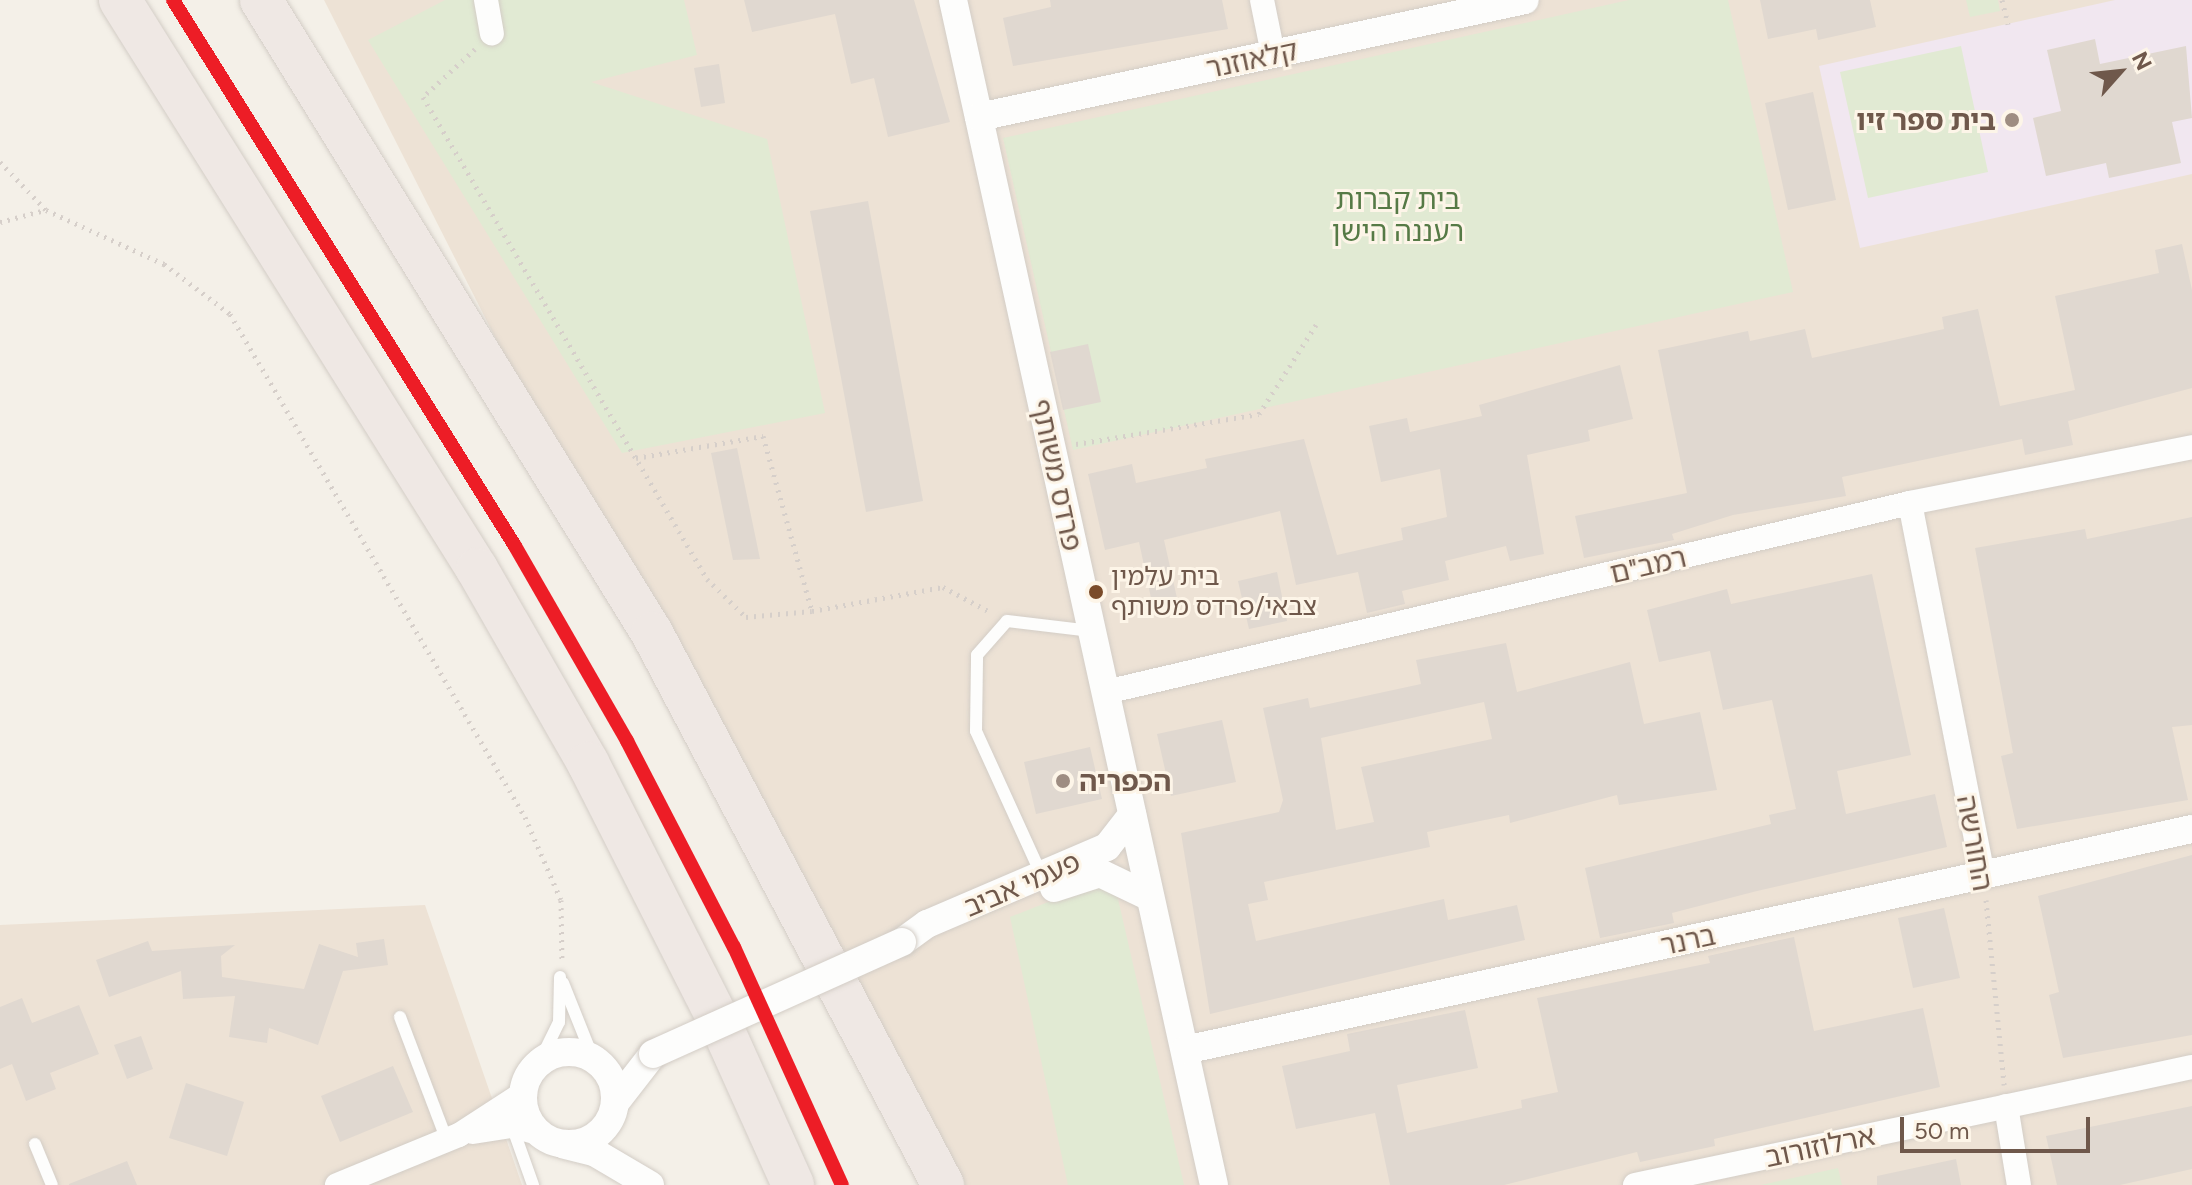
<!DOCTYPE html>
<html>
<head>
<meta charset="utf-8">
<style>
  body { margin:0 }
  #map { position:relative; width:2192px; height:1185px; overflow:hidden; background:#f4f0e8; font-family:Figtree,"Noto Sans Hebrew",sans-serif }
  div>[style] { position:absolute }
  .residential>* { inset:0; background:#ede2d5 }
  .education>* { inset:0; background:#f1e7f0 }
  .green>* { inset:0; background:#e1ead3 }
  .building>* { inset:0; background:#e0d8d0 }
  .path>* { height:5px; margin-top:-2.5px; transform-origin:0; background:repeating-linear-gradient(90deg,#d6cfca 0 2px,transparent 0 8px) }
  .roads { filter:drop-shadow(0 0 2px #d3cdc6) drop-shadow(0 0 2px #d3cdc6) }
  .service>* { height:12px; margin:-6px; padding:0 6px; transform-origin:6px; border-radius:6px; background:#fdfdfc }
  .minor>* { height:24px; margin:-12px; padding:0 12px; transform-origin:12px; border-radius:12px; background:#fdfdfc }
  .tertiary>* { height:28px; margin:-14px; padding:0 14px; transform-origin:14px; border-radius:14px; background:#fdfdfc }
  .tertiary>.ring { margin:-14px; padding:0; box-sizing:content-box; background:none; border:28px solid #fdfdfc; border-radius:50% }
  .motorway>* { height:42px; margin:-21px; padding:0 21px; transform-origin:21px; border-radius:21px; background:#efe8e4 }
  .bridges { filter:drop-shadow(0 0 2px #d3cdc6) drop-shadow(0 0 2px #d3cdc6) }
  .tertiary-bridge>* { height:28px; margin:-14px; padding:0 14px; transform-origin:14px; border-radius:14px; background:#fdfdfc }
  .rail-1>* { height:14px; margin:-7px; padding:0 7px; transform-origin:7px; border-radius:7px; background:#ed1d26 }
  .dots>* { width:22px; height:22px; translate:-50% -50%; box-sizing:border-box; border:4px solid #fdf5e8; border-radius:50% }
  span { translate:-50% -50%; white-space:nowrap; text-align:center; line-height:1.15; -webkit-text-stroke:6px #fdf5e8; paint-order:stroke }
  .bus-label { font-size:26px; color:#6f584b }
  .left { translate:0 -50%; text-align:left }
  .street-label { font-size:28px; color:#6f584b }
  .poi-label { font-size:28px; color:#6f584b; font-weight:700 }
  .right { translate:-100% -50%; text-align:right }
  .park-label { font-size:28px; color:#567a46 }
  .north { position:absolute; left:2080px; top:32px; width:80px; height:80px; -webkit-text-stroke:6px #fdf5e8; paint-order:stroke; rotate:63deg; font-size:22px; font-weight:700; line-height:32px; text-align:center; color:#6f584b }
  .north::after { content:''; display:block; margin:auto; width:28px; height:36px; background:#6f584b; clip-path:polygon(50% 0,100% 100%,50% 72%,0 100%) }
  .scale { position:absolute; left:1900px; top:1117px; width:190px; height:36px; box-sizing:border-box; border:4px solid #6f584b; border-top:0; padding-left:10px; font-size:24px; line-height:28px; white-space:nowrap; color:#6f584b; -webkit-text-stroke:6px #fdf5e8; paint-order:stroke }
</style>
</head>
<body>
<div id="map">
  <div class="residential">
    <div style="clip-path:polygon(324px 0,2192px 0,2192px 1185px,925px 1185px)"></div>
    <div style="clip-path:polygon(425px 905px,522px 1185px,0 1185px,0 925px)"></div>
  </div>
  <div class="education">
    <div style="clip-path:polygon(2115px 0,2192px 0,2192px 174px,1860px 248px,1819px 66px)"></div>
  </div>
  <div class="green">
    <div style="clip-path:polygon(445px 0,684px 0,697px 55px,591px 82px,767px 139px,825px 413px,622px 453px,368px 40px)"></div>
    <div style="clip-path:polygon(1629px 0,1728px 0,1793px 292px,1073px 450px,1003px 138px)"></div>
    <div style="clip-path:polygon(1966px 0,1998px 0,2000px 11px,1970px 17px)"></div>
    <div style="clip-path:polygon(1961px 46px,1988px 172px,1868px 198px,1840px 72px)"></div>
    <div style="clip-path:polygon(1086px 887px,1114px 889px,1118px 899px,1184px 1185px,1068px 1185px,1010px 917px)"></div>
    <div style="clip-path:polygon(1838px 1168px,1842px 1185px,1761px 1185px)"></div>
  </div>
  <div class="building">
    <div style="clip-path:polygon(744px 0,914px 0,950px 122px,888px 137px,874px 78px,851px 84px,835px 14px,752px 32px)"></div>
    <div style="clip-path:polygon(1050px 0,1222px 0,1228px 29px,1013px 66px,1003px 18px,1051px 7px)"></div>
    <div style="clip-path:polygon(1760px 0,1870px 0,1876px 27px,1818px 40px,1816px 29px,1768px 39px)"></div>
    <div style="clip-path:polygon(2095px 39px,2100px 64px,2186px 46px,2192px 118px,2172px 122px,2181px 163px,2109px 178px,2106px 163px,2046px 176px,2033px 118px,2061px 111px,2047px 50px)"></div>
    <div style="clip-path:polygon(719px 64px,725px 103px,701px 107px,694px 68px)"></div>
    <div style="clip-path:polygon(1813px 92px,1836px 200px,1788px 210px,1765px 103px)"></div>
    <div style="clip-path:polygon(868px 201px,923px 501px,866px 512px,810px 211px)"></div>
    <div style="clip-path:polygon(2182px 244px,2192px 290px,2192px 388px,2068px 421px,2073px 445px,2025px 455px,2022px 439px,1842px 477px,1846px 496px,1733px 515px,1672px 534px,1674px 540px,1584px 558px,1575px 516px,1687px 493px,1658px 350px,1748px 331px,1750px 341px,1805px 329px,1812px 358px,1944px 329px,1942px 317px,1978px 309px,2000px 406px,2075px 390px,2055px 296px,2159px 273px,2155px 250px)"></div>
    <div style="clip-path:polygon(1088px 344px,1101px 402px,1063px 410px,1050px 352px)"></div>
    <div style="clip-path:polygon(1620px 365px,1633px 419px,1588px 430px,1590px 441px,1527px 455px,1544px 554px,1510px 561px,1506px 546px,1445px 561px,1449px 580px,1402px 591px,1405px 604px,1367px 613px,1358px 572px,1296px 585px,1280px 511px,1164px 540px,1179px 607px,1154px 612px,1139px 542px,1105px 550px,1088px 474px,1132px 464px,1136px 483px,1207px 468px,1205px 459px,1304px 439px,1337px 555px,1403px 540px,1401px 528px,1447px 517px,1440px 469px,1381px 482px,1369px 426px,1407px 418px,1410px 432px,1482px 416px,1479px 405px)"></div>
    <div style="clip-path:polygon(737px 448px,760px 559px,733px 560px,711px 453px)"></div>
    <div style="clip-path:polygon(2192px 517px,2192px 725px,2172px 727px,2188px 800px,2017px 829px,2001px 756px,2013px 753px,1975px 548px,2085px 529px,2087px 539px)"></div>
    <div style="clip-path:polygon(1277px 572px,1287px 621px,1249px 629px,1238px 581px)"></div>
    <div style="clip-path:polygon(1872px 574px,1911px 755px,1837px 771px,1846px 814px,1935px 794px,1947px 847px,1757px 891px,1672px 913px,1674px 923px,1600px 938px,1585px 868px,1771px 824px,1769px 815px,1796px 809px,1772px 700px,1723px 710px,1710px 651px,1659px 662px,1647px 610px,1727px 589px,1731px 604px)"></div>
    <div style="clip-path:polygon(evenodd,1506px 643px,1517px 692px,1630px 662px,1644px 724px,1700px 712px,1717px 790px,1619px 805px,1617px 795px,1510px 823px,1509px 815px,1427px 832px,1430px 847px,1264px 882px,1268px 900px,1248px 904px,1256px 941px,1444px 899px,1448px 920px,1517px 905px,1525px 940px,1210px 1014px,1181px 833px,1279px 812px,1283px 800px,1263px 708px,1308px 698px,1310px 708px,1421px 684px,1416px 660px,1506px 643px,1484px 702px,1492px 739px,1361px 767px,1374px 822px,1336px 830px,1321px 738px,1484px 702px)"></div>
    <div style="clip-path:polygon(1222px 720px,1236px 782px,1171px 796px,1157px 734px)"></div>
    <div style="clip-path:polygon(1090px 747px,1102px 799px,1036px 814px,1024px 762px)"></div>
    <div style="clip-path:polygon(2192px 855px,2192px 1035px,2063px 1058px,2049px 995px,2059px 992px,2038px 896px)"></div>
    <div style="clip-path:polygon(1944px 908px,1960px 978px,1913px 988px,1898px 918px)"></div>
    <div style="clip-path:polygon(1794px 937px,1814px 1031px,1923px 1008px,1940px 1087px,1714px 1139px,1715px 1146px,1640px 1162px,1637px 1152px,1504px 1185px,1390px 1185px,1375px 1113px,1296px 1129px,1282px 1066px,1350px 1051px,1347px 1034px,1465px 1010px,1478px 1068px,1397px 1085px,1407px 1133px,1522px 1108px,1521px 1100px,1558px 1092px,1537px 998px,1710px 963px,1708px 956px)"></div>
    <div style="clip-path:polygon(384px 939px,388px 965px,343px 971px,318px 1045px,269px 1028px,267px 1043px,229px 1037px,235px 996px,183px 999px,181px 971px,109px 997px,96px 960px,148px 941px,152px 951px,235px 945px,221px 956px,222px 977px,304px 989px,319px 944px,358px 957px,356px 943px)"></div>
    <div style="clip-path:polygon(22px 998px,32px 1023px,79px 1005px,99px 1054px,50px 1073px,56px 1089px,26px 1101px,12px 1064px,0 1069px,0 1007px)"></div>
    <div style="clip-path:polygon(141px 1036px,153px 1069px,127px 1079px,114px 1045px)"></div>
    <div style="clip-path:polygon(393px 1066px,413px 1112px,340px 1142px,321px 1096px)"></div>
    <div style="clip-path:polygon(186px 1083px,244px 1102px,227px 1156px,169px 1138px)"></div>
    <div style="clip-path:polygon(2192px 1106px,2192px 1169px,2120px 1185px,2057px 1185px,2046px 1136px)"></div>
    <div style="clip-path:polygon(1956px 1159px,1961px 1185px,1877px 1185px,1877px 1176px)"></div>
    <div style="clip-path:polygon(127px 1161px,137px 1185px,69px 1185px,69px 1184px)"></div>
  </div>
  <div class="path">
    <div style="left:2002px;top:0;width:25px;rotate:76deg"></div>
    <div style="left:475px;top:49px;width:71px;rotate:137.3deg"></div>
    <div style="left:423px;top:97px;width:559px;rotate:59.49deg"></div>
    <div style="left:707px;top:579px;width:54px;rotate:44.3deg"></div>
    <div style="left:746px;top:617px;width:66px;rotate:-5.2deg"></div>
    <div style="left:0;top:162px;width:66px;rotate:46.2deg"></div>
    <div style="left:46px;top:210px;width:130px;rotate:24.6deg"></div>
    <div style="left:164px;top:264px;width:83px;rotate:37.1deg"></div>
    <div style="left:230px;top:314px;width:583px;rotate:59.61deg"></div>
    <div style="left:525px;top:817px;width:90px;rotate:66.6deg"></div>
    <div style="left:561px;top:900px;width:61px;rotate:89.1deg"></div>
    <div style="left:0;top:222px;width:47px;rotate:-14.9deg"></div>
    <div style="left:1076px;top:444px;width:185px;rotate:-9.3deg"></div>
    <div style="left:1259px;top:414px;width:106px;rotate:-57.4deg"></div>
    <div style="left:636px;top:458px;width:129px;rotate:-9.8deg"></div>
    <div style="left:763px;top:436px;width:182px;rotate:74.4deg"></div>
    <div style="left:812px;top:611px;width:133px;rotate:-10.4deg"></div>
    <div style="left:943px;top:587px;width:55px;rotate:28deg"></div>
    <div style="left:1986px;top:900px;width:186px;rotate:84.4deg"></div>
  </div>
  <div class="roads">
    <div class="service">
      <div style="left:1042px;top:876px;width:159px;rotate:-114.5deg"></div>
      <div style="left:976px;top:731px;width:76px;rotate:-89.2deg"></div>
      <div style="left:977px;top:655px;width:45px;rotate:-48.6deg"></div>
      <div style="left:1007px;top:621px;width:85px;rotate:6.8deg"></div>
      <div style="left:563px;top:983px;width:81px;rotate:68.2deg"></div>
      <div style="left:400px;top:1017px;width:133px;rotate:69.2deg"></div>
      <div style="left:538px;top:1065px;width:48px;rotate:-64deg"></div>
      <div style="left:559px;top:1022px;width:45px;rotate:-88.7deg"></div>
      <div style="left:512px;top:1126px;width:63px;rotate:70.4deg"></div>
      <div style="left:35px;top:1144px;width:44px;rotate:67.5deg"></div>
    </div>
    <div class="minor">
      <div style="left:486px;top:0;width:34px;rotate:80deg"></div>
      <div style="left:1262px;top:0;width:55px;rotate:78.5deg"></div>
      <div style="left:1910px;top:503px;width:379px;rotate:78.9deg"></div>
      <div style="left:1106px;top:692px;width:826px;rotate:-13.23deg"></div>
      <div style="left:1910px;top:503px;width:288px;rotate:-11.2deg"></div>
      <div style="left:2006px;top:1106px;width:80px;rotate:80.7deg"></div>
      <div style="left:473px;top:1132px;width:39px;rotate:-9deg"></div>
      <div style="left:512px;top:1126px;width:28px;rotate:15deg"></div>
      <div style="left:337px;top:1185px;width:132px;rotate:-22.3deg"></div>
      <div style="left:459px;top:1135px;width:77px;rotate:-32.9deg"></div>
      <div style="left:1635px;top:1185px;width:569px;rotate:-11.96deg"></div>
    </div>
    <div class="tertiary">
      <div style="left:953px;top:0;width:1213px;rotate:77.58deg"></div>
      <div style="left:979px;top:117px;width:558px;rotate:-12.09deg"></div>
      <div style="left:1054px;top:888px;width:48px;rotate:-18.1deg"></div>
      <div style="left:1100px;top:873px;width:55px;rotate:25.6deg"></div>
      <div style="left:902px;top:942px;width:31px;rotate:-36deg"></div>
      <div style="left:927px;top:924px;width:196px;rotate:-23.2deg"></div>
      <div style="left:1107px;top:847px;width:41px;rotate:-52deg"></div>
      <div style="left:1185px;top:1050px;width:1031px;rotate:-12.38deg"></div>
      <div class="ring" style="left:523px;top:1052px;width:64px;height:64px"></div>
      <div style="left:615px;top:1103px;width:62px;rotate:-52.2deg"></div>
      <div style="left:565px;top:1145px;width:30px;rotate:14deg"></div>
      <div style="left:594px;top:1152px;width:65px;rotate:30.5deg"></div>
    </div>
    <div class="motorway">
      <div style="left:120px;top:0;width:672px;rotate:57.9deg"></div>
      <div style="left:477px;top:569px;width:224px;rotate:60.2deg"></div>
      <div style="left:588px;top:763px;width:298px;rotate:63.1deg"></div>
      <div style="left:723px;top:1029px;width:171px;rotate:65.8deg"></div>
      <div style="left:261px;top:0;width:744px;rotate:58.3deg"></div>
      <div style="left:652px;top:633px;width:624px;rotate:62.2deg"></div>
    </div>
  </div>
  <div class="bridges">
    <div class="tertiary-bridge">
      <div style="left:653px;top:1054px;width:273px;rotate:-24.2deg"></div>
    </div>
  </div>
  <div class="rail-1">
    <div style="left:173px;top:0;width:644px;rotate:57.94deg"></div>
    <div style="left:515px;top:546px;width:225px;rotate:60.1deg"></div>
    <div style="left:627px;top:741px;width:232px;rotate:62.6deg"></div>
    <div style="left:734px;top:947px;width:261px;rotate:65.6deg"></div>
  </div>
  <div class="dots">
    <div style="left:2012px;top:120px;background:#9e8d82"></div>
    <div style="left:1096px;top:592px;background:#7a4b2a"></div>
    <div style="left:1063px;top:781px;background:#9e8d82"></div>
  </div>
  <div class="bus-label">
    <span class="left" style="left:1111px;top:592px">בית עלמין<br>צבאי/פרדס משותף</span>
  </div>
  <div class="street-label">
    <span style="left:1252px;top:59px;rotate:-12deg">קלאוזנר</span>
    <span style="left:1057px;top:475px;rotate:78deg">פרדס משותף</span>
    <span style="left:1648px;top:565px;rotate:-13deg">רמב"ם</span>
    <span style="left:1975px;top:843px;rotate:80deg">החורשה</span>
    <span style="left:1022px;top:884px;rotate:-23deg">פעמי אביב</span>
    <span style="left:1688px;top:940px;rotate:-12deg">ברנר</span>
    <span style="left:1820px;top:1146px;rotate:-12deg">ארלוזורוב</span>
  </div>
  <div class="poi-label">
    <span class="right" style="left:1996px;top:120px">בית ספר זיו</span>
    <span class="left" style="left:1079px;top:781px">הכפריה</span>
  </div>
  <div class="park-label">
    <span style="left:1398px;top:215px">בית קברות<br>רעננה הישן</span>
  </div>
  <div class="north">N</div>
  <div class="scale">50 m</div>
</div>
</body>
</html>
